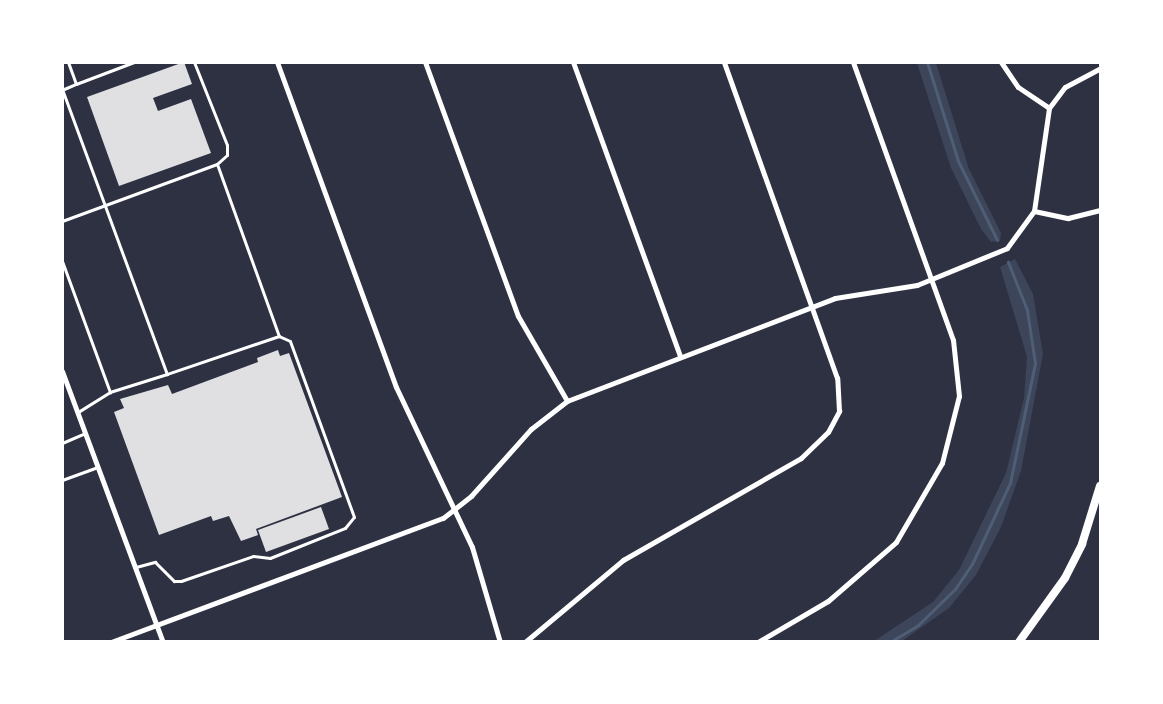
<!DOCTYPE html>
<html>
<head>
<meta charset="utf-8">
<style>
  body { margin:0 }
  #map { position:relative; width:1163px; height:704px; overflow:hidden; background:#2d3142; font-family:Cabin,sans-serif }
  div>[style] { position:absolute }
  .green>* { inset:0; background:#3c4559 }
  .stream>* { height:3px; margin:-1.5px; padding:0 1.5px; transform-origin:1.5px; border-radius:1.5px; background:#4f5d75 }
  .building>* { inset:0; background:#e0e0e3 }
  .service>* { height:3px; margin:-1.5px; padding:0 1.5px; transform-origin:1.5px; border-radius:1.5px; background:#fff }
  .minor>* { height:5px; margin:-2.5px; padding:0 2.5px; transform-origin:2.5px; border-radius:2.5px; background:#fff }
  .tertiary>* { height:8px; margin:-4px; padding:0 4px; transform-origin:4px; border-radius:4px; background:#fff }
  span { translate:-50% -50%; white-space:nowrap; text-align:center; line-height:1.15; -webkit-text-stroke:5px #fff; paint-order:stroke }
  .frame { position:absolute; inset:0; border:64px solid #fff; pointer-events:none }
</style>
</head>
<body>
<div id="map">
  <div class="green">
    <div style="clip-path:polygon(917px 63px,936px 63px,969px 169px,1001px 233px,1000px 241px,991px 242px,981px 229px,951px 168px)"></div>
    <div style="clip-path:polygon(1015px 259px,1033px 294px,1043px 354px,1021px 471px,1001px 527px,976px 575px,949px 608px,902px 641px,874px 641px,933px 602px,959px 570px,1006px 473px,1024px 398px,1027px 357px,1000px 267px)"></div>
  </div>
  <div class="stream">
    <div style="left:927px;top:62px;width:104px;rotate:72.6deg"></div>
    <div style="left:958px;top:161px;width:88px;rotate:63.7deg"></div>
    <div style="left:890px;top:642px;width:33px;rotate:-31deg"></div>
    <div style="left:918px;top:625px;width:52px;rotate:-44.2deg"></div>
    <div style="left:955px;top:589px;width:30px;rotate:-56deg"></div>
    <div style="left:972px;top:564px;width:89px;rotate:-64.9deg"></div>
    <div style="left:1010px;top:483px;width:123px;rotate:-78.2deg"></div>
    <div style="left:1035px;top:363px;width:54px;rotate:-98.6deg"></div>
    <div style="left:1027px;top:310px;width:52px;rotate:-111.6deg"></div>
  </div>
  <div class="building">
    <div style="clip-path:polygon(184px 62px,192px 84px,153px 98px,158px 111px,191px 99px,211px 153px,119px 186px,87px 97px)"></div>
    <div style="clip-path:polygon(278px 350px,280px 356px,289px 353px,342px 497px,256px 529px,258px 535px,241px 541px,229px 516px,213px 521px,211px 516px,159px 535px,114px 412px,124px 408px,120px 399px,168px 385px,172px 394px,258px 362px,257px 358px)"></div>
    <div style="clip-path:polygon(321px 507px,329px 529px,266px 552px,258px 530px)"></div>
  </div>
  <div class="service">
    <div style="left:194px;top:62px;width:89px;rotate:68.3deg"></div>
    <div style="left:227px;top:145px;width:10px;rotate:90deg"></div>
    <div style="left:227px;top:155px;width:13px;rotate:138deg"></div>
    <div style="left:76px;top:84px;width:62px;rotate:-20.8deg"></div>
    <div style="left:62px;top:89px;width:304px;rotate:69.8deg"></div>
    <div style="left:167px;top:374px;width:60px;rotate:162.5deg"></div>
    <div style="left:110px;top:392px;width:38px;rotate:148deg"></div>
    <div style="left:64px;top:89px;width:13px;rotate:-23deg"></div>
    <div style="left:76px;top:84px;width:23px;rotate:-110deg"></div>
    <div style="left:62px;top:221px;width:165px;rotate:-20.2deg"></div>
    <div style="left:217px;top:164px;width:183px;rotate:70.2deg"></div>
    <div style="left:62px;top:261px;width:140px;rotate:69.9deg"></div>
    <div style="left:62px;top:443px;width:25px;rotate:-23deg"></div>
    <div style="left:62px;top:480px;width:38px;rotate:-20deg"></div>
    <div style="left:136px;top:567px;width:20px;rotate:-15deg"></div>
    <div style="left:155px;top:562px;width:27px;rotate:45deg"></div>
    <div style="left:174px;top:581px;width:7px"></div>
    <div style="left:181px;top:581px;width:76px;rotate:-19.1deg"></div>
    <div style="left:253px;top:556px;width:17px;rotate:7deg"></div>
    <div style="left:270px;top:558px;width:81px;rotate:-21.8deg"></div>
    <div style="left:345px;top:528px;width:14px;rotate:-51deg"></div>
    <div style="left:354px;top:517px;width:187px;rotate:-110deg"></div>
    <div style="left:290px;top:341px;width:12px;rotate:-156deg"></div>
    <div style="left:279px;top:336px;width:118px;rotate:161.3deg"></div>
  </div>
  <div class="minor">
    <div style="left:277px;top:62px;width:346px;rotate:69.9deg"></div>
    <div style="left:396px;top:387px;width:177px;rotate:64.6deg"></div>
    <div style="left:472px;top:547px;width:99px;rotate:73.6deg"></div>
    <div style="left:425px;top:62px;width:270px;rotate:69.9deg"></div>
    <div style="left:518px;top:316px;width:98px;rotate:60deg"></div>
    <div style="left:573px;top:62px;width:313px;rotate:70deg"></div>
    <div style="left:1001px;top:62px;width:30px;rotate:56deg"></div>
    <div style="left:1018px;top:87px;width:37px;rotate:34deg"></div>
    <div style="left:1034px;top:211px;width:35px;rotate:12deg"></div>
    <div style="left:1068px;top:218px;width:33px;rotate:-14deg"></div>
    <div style="left:62px;top:371px;width:289px;rotate:69.6deg"></div>
    <div style="left:111px;top:642px;width:354px;rotate:-20.5deg"></div>
    <div style="left:443px;top:518px;width:36px;rotate:-38deg"></div>
    <div style="left:471px;top:496px;width:90px;rotate:-48.2deg"></div>
    <div style="left:531px;top:429px;width:46px;rotate:-37.9deg"></div>
    <div style="left:567px;top:401px;width:287px;rotate:-21deg"></div>
    <div style="left:835px;top:298px;width:83px;rotate:-9deg"></div>
    <div style="left:917px;top:285px;width:97px;rotate:-22.3deg"></div>
    <div style="left:1007px;top:248px;width:46px;rotate:-53.9deg"></div>
    <div style="left:1034px;top:211px;width:104px;rotate:-81.7deg"></div>
    <div style="left:1049px;top:108px;width:26px;rotate:-53deg"></div>
    <div style="left:1065px;top:87px;width:40px;rotate:-28deg"></div>
    <div style="left:525px;top:642px;width:128px;rotate:-39.9deg"></div>
    <div style="left:623px;top:560px;width:205px;rotate:-29.8deg"></div>
    <div style="left:801px;top:458px;width:37px;rotate:-44deg"></div>
    <div style="left:828px;top:432px;width:24px;rotate:-62deg"></div>
    <div style="left:839px;top:411px;width:33px;rotate:-93deg"></div>
    <div style="left:837px;top:378px;width:336px;rotate:-109.7deg"></div>
    <div style="left:758px;top:642px;width:81px;rotate:-30.4deg"></div>
    <div style="left:828px;top:601px;width:90px;rotate:-40.9deg"></div>
    <div style="left:896px;top:542px;width:91px;rotate:-59.8deg"></div>
    <div style="left:942px;top:463px;width:69px;rotate:-75.8deg"></div>
    <div style="left:959px;top:396px;width:56px;rotate:-96.1deg"></div>
    <div style="left:953px;top:340px;width:295px;rotate:-109.8deg"></div>
  </div>
  <div class="tertiary">
    <div style="left:1019px;top:642px;width:79px;rotate:-54.3deg"></div>
    <div style="left:1065px;top:578px;width:38px;rotate:-63deg"></div>
    <div style="left:1082px;top:544px;width:61px;rotate:-72.8deg"></div>
  </div>
  <div class="frame"></div>
</div>
</body>
</html>
